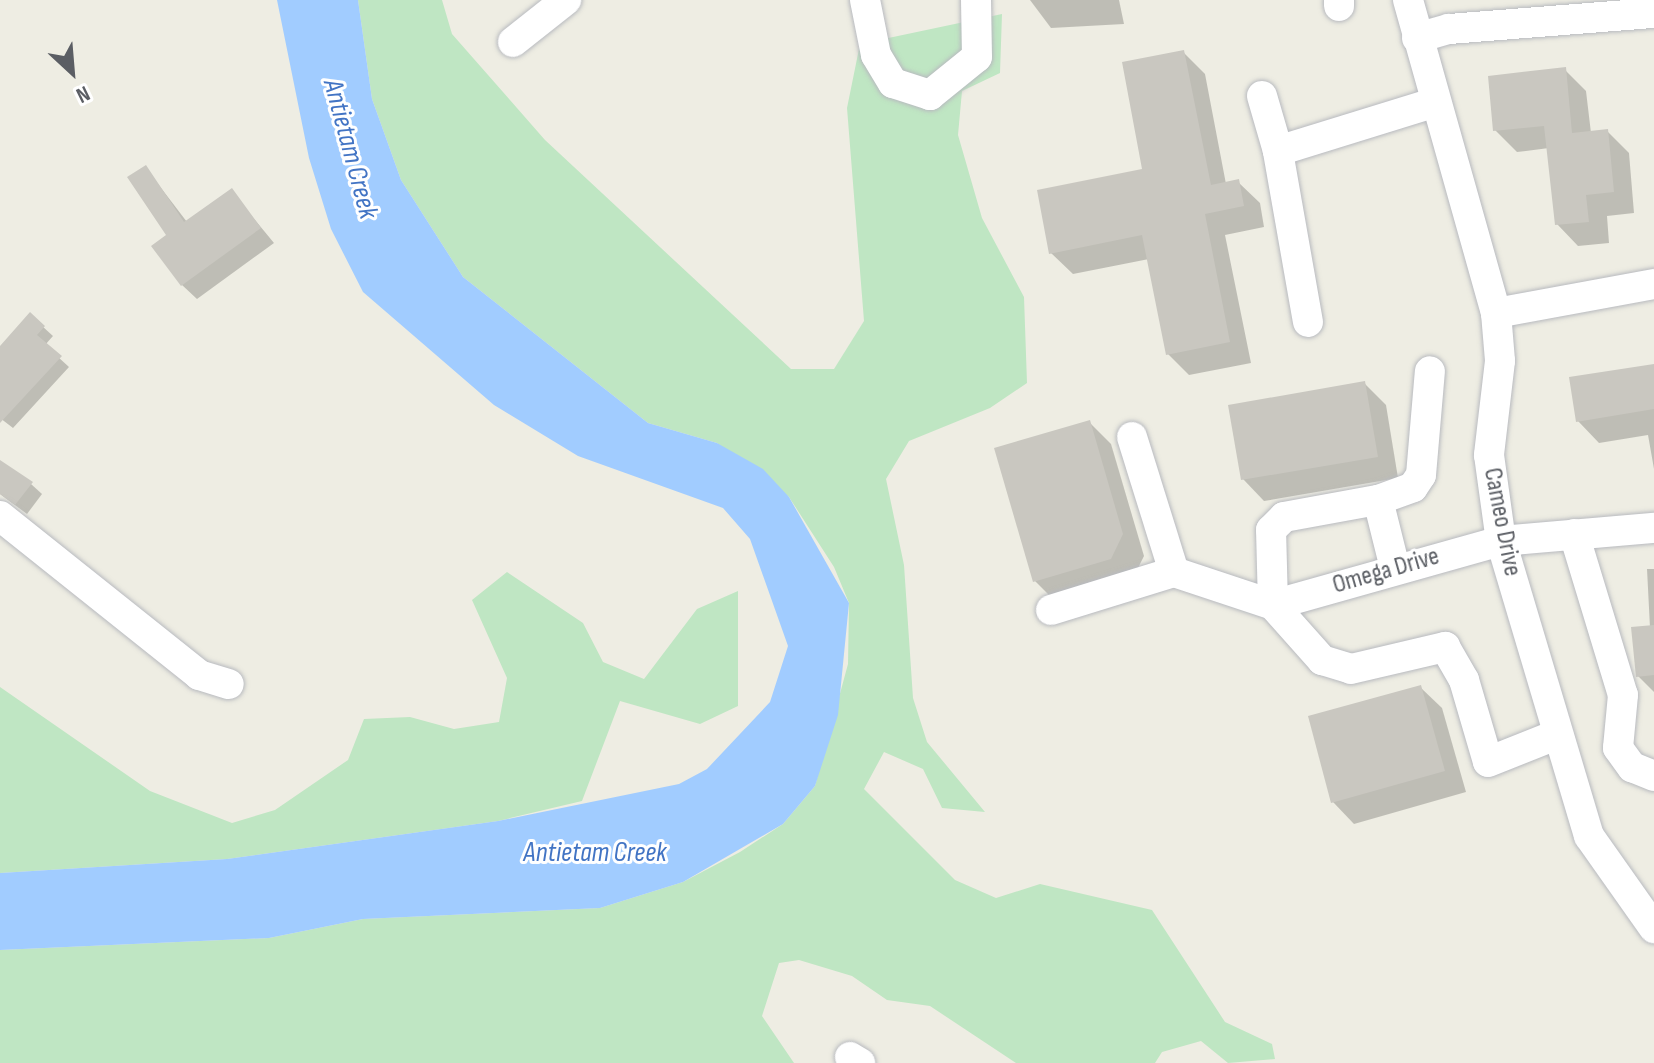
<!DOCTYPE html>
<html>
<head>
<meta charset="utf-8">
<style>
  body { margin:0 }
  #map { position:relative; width:1654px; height:1063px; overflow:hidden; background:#eeede3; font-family:"Sofia Sans Condensed",sans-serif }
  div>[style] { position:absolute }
  .green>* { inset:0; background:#bfe6c3 }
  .water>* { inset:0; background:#a1ccff }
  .shadow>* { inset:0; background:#0003 }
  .building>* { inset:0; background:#c9c7c0 }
  .roads { filter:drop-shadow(0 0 2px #b8babf) drop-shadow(0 0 2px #b8babf) }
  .minor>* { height:30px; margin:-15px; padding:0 15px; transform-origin:15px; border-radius:15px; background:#fff }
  span { translate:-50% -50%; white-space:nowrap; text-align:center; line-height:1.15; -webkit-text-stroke:6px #fff; paint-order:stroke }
  .street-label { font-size:26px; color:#5b5e64 }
  .water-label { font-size:28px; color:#4274c4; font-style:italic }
  .north { position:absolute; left:32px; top:32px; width:80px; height:80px; -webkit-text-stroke:6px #fff; paint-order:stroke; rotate:154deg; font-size:22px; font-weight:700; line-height:32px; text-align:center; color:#5b5e64 }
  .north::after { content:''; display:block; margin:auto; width:28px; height:36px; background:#5b5e64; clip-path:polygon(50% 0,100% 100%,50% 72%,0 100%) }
</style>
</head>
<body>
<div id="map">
  <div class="green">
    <div style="clip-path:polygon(358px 0,442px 0,452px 34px,545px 140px,791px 369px,834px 369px,864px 321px,847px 108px,860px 44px,1002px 14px,1000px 73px,962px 91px,958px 135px,982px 218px,1024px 297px,1027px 383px,990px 408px,909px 441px,886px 479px,904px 565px,913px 698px,927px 742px,985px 812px,942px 808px,923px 769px,884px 752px,864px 789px,955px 880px,996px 898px,1040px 884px,1152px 910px,1225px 1022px,1272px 1044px,1275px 1059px,1228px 1063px,1201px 1041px,1162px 1052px,1155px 1063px,1016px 1063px,930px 1006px,887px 1000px,852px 976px,799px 960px,779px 963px,762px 1016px,794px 1063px,0 1063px,0 950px,269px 938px,363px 919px,600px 908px,683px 882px,740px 852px,783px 824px,815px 786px,848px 664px,849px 603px,834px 567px,789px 497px,717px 443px,648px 423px,463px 277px,401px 180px,372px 99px)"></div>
    <div style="clip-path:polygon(507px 572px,583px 623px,603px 662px,644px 679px,697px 609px,738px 591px,738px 706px,700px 724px,620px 701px,582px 801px,498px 821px,227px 859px,0 873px,0 687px,150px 791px,232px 823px,275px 810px,348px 760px,364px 719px,410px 717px,454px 729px,499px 722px,507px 678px,472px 600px)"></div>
  </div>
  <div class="water">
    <div style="clip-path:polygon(277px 0,358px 0,372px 99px,401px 180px,463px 277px,648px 423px,717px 443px,763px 469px,789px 497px,849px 603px,838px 715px,815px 786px,783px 824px,683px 882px,600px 908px,363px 919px,269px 938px,0 950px,0 873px,227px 859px,498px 821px,679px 784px,707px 769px,770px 702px,788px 646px,750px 539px,723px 508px,578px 456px,494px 405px,363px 292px,331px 229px,309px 158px)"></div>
  </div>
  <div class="shadow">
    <div style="clip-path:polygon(1030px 0,1119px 0,1124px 24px,1051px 28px)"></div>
    <div style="clip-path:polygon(1183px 52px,1205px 74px,1226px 184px,1238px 182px,1260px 203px,1264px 227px,1225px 235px,1251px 363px,1189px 375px,1168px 354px,1149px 259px,1073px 274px,1051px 253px,1145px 170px)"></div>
    <div style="clip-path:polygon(1565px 70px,1586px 91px,1591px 133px,1607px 131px,1629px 153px,1634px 213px,1607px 216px,1609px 243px,1578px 246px,1557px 224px,1549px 148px,1517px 152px,1495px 130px)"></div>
    <div style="clip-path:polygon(145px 167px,187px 222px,231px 191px,274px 243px,197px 299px,182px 285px)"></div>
    <div style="clip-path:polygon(30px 315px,53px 336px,45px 345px,69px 367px,13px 428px,0 418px,0 349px)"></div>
    <div style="clip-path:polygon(1654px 366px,1654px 469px,1648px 435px,1599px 443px,1578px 421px)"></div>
    <div style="clip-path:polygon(1365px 384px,1386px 405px,1398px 478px,1264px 501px,1243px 479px)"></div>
    <div style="clip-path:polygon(1090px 423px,1111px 444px,1144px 556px,1132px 580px,1056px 602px,1035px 581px)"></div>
    <div style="clip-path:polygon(0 482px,31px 484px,42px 494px,27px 514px,0 494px)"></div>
    <div style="clip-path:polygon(1647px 569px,1654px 569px,1654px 692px,1638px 676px,1650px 628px)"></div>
    <div style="clip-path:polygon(1420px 687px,1442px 708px,1466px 792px,1354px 824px,1333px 802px)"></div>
  </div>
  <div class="building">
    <div style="clip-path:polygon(1184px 50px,1211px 185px,1239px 179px,1244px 206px,1205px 214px,1230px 342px,1166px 355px,1142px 235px,1049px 254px,1037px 190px,1142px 169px,1122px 62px)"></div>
    <div style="clip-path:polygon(1566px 67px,1572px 133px,1608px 129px,1614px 192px,1586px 195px,1589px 222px,1555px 225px,1544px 126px,1493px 131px,1488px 76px)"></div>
    <div style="clip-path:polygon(146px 165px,184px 222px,232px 188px,261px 228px,181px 286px,151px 246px,166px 235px,127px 177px)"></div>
    <div style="clip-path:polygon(30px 312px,45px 326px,37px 335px,62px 356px,0 423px,0 346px)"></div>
    <div style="clip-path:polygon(1654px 364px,1654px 409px,1576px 422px,1569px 377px)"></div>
    <div style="clip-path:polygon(1365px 381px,1378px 457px,1241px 480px,1228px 405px)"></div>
    <div style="clip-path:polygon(1090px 420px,1123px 534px,1111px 559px,1033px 582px,994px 448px)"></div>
    <div style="clip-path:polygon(0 460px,33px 482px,15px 505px,0 494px)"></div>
    <div style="clip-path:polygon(1654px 625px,1654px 675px,1636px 677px,1631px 627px)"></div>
    <div style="clip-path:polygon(1421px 685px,1445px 771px,1331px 803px,1308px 716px)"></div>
  </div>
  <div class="roads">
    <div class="minor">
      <div style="left:865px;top:0;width:56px;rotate:78.7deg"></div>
      <div style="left:876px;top:55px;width:33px;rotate:59deg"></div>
      <div style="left:893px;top:83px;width:39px;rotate:18deg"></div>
      <div style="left:930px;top:95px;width:60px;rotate:-39deg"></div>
      <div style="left:977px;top:57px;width:57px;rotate:-91deg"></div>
      <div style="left:1339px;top:0;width:6px;rotate:90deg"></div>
      <div style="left:1408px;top:0;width:325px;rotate:74.3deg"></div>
      <div style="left:1496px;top:313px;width:48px;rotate:85.2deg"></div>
      <div style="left:1500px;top:361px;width:95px;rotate:96.7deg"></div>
      <div style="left:1489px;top:455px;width:87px;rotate:82.1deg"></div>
      <div style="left:1501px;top:541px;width:308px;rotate:73.4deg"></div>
      <div style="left:1589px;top:836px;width:113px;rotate:54.8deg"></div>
      <div style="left:1417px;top:38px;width:33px;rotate:-16deg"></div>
      <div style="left:1449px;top:29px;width:206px;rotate:-4.5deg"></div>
      <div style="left:513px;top:42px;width:68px;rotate:-38.4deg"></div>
      <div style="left:1262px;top:96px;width:57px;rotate:73.8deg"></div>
      <div style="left:1496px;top:313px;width:161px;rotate:-10.4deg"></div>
      <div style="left:1308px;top:322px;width:174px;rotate:-100deg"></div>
      <div style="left:1278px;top:151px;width:165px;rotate:-17.2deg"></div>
      <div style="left:1132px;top:437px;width:141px;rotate:72.7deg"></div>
      <div style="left:1174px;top:572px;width:104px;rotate:18.4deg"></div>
      <div style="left:1273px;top:605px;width:74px;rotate:48.3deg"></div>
      <div style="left:1322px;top:660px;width:30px;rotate:17deg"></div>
      <div style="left:1351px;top:669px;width:97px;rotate:-13.2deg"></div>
      <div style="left:1445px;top:647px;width:38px;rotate:60deg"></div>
      <div style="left:1464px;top:680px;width:85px;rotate:73.7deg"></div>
      <div style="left:1488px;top:762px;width:73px;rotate:-21.7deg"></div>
      <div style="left:1378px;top:500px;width:37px;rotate:-20deg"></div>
      <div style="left:1413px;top:487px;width:14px;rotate:-56deg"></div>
      <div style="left:1421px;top:475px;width:104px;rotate:-85.1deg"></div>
      <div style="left:0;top:516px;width:255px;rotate:38.6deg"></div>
      <div style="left:199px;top:675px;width:31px;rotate:17deg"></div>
      <div style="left:1574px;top:534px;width:168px;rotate:73.1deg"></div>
      <div style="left:1623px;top:695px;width:53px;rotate:95.4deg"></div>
      <div style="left:1618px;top:748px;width:24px;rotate:54deg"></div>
      <div style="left:1632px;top:767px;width:24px;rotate:22deg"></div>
      <div style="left:1273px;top:605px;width:237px;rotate:-15.7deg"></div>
      <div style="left:1501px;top:541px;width:154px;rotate:-4.9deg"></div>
      <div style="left:1273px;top:605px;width:75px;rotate:-91.5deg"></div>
      <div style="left:1271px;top:530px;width:18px;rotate:-45deg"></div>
      <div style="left:1284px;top:517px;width:96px;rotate:-10.3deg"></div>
      <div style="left:1378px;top:500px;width:70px;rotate:76deg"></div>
      <div style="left:1051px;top:610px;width:129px;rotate:-17.2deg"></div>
      <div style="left:850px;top:1057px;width:12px;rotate:31deg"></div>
    </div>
  </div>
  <div class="street-label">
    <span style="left:1502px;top:522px;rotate:79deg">Cameo Drive</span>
    <span style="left:1386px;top:571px;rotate:-16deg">Omega Drive</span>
  </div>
  <div class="water-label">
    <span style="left:350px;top:149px;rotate:75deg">Antietam Creek</span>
    <span style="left:595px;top:853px">Antietam Creek</span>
  </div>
  <div class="north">N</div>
</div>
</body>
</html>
